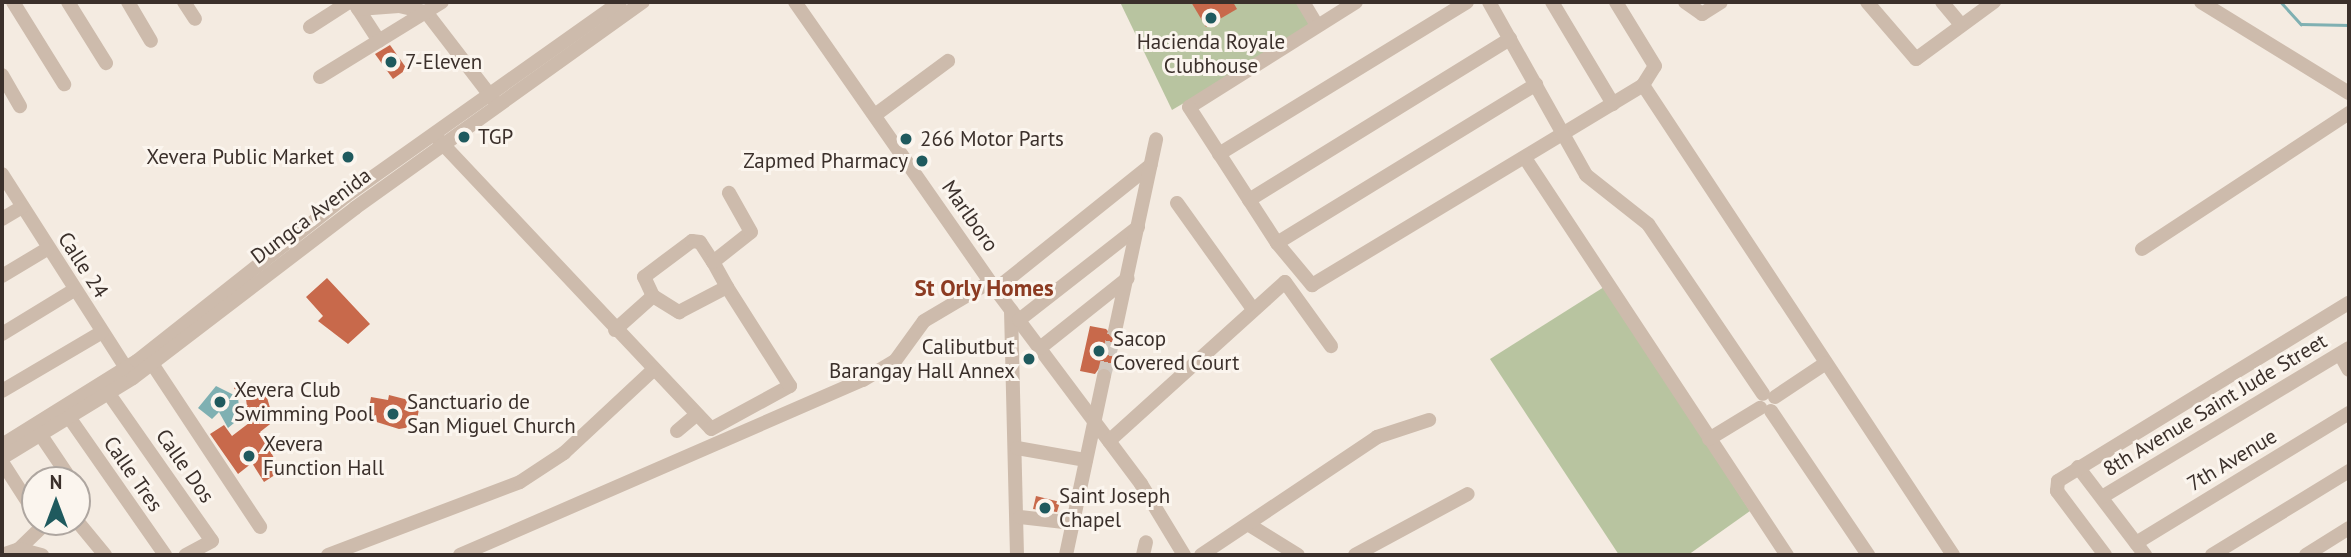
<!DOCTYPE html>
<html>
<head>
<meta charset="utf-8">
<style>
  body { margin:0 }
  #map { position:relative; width:2351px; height:557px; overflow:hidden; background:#f4ebe1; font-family:"PT Sans",sans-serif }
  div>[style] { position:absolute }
  .green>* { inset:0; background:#b8c4a0 }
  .water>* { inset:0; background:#7fb0b2 }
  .stream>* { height:2.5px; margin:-1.25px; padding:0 1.25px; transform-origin:1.25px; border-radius:1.25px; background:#7fb0b2 }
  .building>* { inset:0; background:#c8694b }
  .minor-tunnel>* { height:14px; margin-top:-7px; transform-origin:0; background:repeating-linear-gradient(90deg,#cfc6bd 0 14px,transparent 0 21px) }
  .minor>* { height:14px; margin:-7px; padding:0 7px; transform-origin:7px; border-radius:7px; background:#cdbbac }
  .dots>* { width:19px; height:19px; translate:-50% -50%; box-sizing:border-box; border:4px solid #fbf5ee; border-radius:50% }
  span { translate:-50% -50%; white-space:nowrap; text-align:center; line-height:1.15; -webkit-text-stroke:6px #fbf5ee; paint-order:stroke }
  .poi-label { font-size:21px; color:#3b302b }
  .left { translate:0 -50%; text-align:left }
  .right { translate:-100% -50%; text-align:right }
  .street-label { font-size:21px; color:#3b302b }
  .neighbourhood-label { font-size:23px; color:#8c3b22; font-weight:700 }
  .frame { position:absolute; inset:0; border:4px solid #3b302b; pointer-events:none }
  .north { position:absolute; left:21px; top:466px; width:70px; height:70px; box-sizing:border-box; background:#fbf5ee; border:2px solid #aea6a0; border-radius:50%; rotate:0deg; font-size:19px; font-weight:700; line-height:28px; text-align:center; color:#3b302b }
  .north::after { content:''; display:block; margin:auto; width:24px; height:32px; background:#1f5a5e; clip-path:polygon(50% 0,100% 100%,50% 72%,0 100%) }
</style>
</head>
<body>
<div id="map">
  <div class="green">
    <div style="clip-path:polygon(1120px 2px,1304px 2px,1318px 24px,1172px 110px)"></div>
    <div style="clip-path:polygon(1604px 287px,1750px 511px,1688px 555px,1619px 555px,1490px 359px)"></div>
  </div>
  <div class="water">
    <div style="clip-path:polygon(216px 386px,238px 397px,240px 418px,228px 428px,219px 412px,212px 419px,198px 408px)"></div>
  </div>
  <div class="stream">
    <div style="left:2281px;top:2px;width:30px;rotate:48deg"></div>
    <div style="left:2301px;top:24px;width:48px;rotate:1.2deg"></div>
  </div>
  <div class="building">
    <div style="clip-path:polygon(1191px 2px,1233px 2px,1237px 9px,1206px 27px)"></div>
    <div style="clip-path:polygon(390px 45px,407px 69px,393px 79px,375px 54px)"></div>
    <div style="clip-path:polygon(327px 278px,370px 324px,348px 344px,318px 321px,323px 316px,306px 297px)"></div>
    <div style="clip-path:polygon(1090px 326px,1106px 329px,1116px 340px,1110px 368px,1100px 367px,1095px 374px,1080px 371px)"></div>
    <div style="clip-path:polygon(237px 382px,265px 391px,274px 421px,260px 432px,281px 471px,264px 482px,252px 463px,238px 474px,210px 434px,224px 425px,232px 436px,249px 423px,245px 391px,234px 389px)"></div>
    <div style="clip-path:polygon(389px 395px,420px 403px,416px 426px,399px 429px,367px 419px,371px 397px,388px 400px)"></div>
    <div style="clip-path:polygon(1036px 496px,1060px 502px,1057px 512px,1033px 509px)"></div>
  </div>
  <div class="minor-tunnel">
    <div style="left:1104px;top:376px;width:46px;rotate:-76.3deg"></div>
  </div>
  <div class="minor">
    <div style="left:13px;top:2px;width:97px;rotate:58.1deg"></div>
    <div style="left:68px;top:2px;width:72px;rotate:58.1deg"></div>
    <div style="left:128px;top:2px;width:45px;rotate:59.5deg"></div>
    <div style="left:184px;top:2px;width:20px;rotate:57deg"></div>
    <div style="left:795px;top:2px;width:341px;rotate:55.1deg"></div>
    <div style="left:990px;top:282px;width:252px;rotate:53.2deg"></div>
    <div style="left:1141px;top:484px;width:83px;rotate:58.8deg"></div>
    <div style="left:1303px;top:2px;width:27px;rotate:59deg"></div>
    <div style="left:1356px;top:2px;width:197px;rotate:147.8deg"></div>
    <div style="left:1189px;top:107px;width:162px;rotate:57.1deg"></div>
    <div style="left:1277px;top:243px;width:55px;rotate:50.2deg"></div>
    <div style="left:1312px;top:285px;width:387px;rotate:-31.1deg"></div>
    <div style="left:1643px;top:85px;width:22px;rotate:-58deg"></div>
    <div style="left:1655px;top:66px;width:75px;rotate:-121.4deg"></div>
    <div style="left:1489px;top:2px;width:198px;rotate:60.7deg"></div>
    <div style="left:1586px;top:175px;width:79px;rotate:38.3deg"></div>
    <div style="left:1648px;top:224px;width:205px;rotate:55.9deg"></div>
    <div style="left:1552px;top:2px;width:119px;rotate:59.1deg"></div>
    <div style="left:1685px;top:2px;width:21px;rotate:35deg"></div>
    <div style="left:1702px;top:14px;width:22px;rotate:-32deg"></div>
    <div style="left:1867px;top:2px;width:75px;rotate:49.3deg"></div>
    <div style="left:1916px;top:59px;width:97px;rotate:-36.2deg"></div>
    <div style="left:1942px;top:2px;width:30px;rotate:50deg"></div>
    <div style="left:2201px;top:2px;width:174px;rotate:31.6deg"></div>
    <div style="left:355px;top:4px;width:44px;rotate:57deg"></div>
    <div style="left:358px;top:9px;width:41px;rotate:-4.2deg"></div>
    <div style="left:399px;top:6px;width:28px;rotate:13deg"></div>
    <div style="left:426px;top:12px;width:110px;rotate:52.4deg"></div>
    <div style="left:310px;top:27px;width:46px;rotate:-32.7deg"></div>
    <div style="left:2px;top:75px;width:36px;rotate:60deg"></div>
    <div style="left:320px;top:77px;width:143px;rotate:-31.6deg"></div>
    <div style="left:1643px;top:85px;width:563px;rotate:56.59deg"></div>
    <div style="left:875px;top:115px;width:91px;rotate:-36.5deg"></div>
    <div style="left:438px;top:139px;width:398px;rotate:46.7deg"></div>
    <div style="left:711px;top:429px;width:90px;rotate:-28.6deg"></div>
    <div style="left:790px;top:386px;width:117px;rotate:-122.5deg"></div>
    <div style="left:1219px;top:154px;width:291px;rotate:-31.5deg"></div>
    <div style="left:1525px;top:158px;width:476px;rotate:56.6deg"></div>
    <div style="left:2px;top:174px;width:237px;rotate:57.4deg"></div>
    <div style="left:1249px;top:200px;width:307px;rotate:-31.7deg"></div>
    <div style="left:1177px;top:203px;width:130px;rotate:54.4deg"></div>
    <div style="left:2px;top:219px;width:23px;rotate:-31deg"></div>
    <div style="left:1277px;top:243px;width:304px;rotate:-31.5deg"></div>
    <div style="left:2142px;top:249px;width:248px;rotate:-33.3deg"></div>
    <div style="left:2px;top:276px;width:52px;rotate:-31deg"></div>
    <div style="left:996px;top:289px;width:198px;rotate:-38.7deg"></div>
    <div style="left:653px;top:296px;width:21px;rotate:-115deg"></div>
    <div style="left:644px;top:277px;width:60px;rotate:-36.9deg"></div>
    <div style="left:692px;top:241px;width:8px;rotate:7deg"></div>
    <div style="left:700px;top:242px;width:24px;rotate:57deg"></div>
    <div style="left:1011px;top:310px;width:245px;rotate:88.6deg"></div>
    <div style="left:1019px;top:320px;width:151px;rotate:-38deg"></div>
    <div style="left:615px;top:330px;width:51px;rotate:-41.8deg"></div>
    <div style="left:653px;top:296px;width:31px;rotate:32deg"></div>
    <div style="left:679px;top:312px;width:54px;rotate:-27.5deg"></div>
    <div style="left:727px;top:287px;width:29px;rotate:-119deg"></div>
    <div style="left:713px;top:262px;width:48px;rotate:-38.3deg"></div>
    <div style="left:751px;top:232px;width:45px;rotate:-119.4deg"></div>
    <div style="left:1115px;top:331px;width:196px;rotate:-77.9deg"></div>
    <div style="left:2px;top:334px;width:84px;rotate:-31.4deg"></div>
    <div style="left:1040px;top:348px;width:112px;rotate:-38.5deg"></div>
    <div style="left:2340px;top:354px;width:18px;rotate:61deg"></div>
    <div style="left:147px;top:356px;width:205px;rotate:56.5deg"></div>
    <div style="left:2px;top:391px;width:116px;rotate:-30.5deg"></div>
    <div style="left:109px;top:394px;width:179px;rotate:55deg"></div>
    <div style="left:212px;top:541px;width:30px;rotate:152deg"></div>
    <div style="left:1775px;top:397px;width:61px;rotate:-33.7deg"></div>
    <div style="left:64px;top:410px;width:177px;rotate:55.1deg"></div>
    <div style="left:1771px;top:411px;width:174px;rotate:56deg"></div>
    <div style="left:677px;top:431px;width:25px;rotate:-40deg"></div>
    <div style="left:40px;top:434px;width:52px;rotate:56deg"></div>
    <div style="left:1709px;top:439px;width:60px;rotate:-31.3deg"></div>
    <div style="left:1109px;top:441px;width:237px;rotate:-42.1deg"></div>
    <div style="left:1285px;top:282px;width:79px;rotate:54.3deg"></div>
    <div style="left:2px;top:445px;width:159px;rotate:-31.9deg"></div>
    <div style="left:137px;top:361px;width:266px;rotate:-38.3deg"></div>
    <div style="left:346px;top:196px;width:336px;rotate:-35.3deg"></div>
    <div style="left:1017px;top:448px;width:70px;rotate:9.9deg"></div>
    <div style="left:2px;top:458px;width:153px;rotate:-31.4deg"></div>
    <div style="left:133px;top:378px;width:280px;rotate:-37.4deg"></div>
    <div style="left:355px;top:208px;width:354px;rotate:-35.6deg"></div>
    <div style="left:2px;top:462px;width:50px;rotate:57.3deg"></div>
    <div style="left:2078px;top:467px;width:111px;rotate:52.7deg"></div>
    <div style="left:2102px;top:497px;width:288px;rotate:-31.1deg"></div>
    <div style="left:1020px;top:517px;width:53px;rotate:6.5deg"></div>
    <div style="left:77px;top:521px;width:44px;rotate:50.5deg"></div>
    <div style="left:1251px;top:526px;width:55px;rotate:31.7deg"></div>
    <div style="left:2136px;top:543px;width:250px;rotate:-31.4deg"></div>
    <div style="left:19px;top:549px;width:39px;rotate:-44deg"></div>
    <div style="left:2px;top:555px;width:18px;rotate:-19deg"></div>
    <div style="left:19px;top:549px;width:24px;rotate:15deg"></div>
    <div style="left:328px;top:555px;width:205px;rotate:-20.8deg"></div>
    <div style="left:520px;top:482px;width:53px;rotate:-33.4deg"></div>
    <div style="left:564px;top:453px;width:122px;rotate:-43deg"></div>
    <div style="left:460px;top:555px;width:439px;rotate:-23.5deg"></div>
    <div style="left:863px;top:380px;width:37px;rotate:-31deg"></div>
    <div style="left:895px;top:361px;width:49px;rotate:-54.1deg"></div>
    <div style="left:924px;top:321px;width:77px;rotate:-30.6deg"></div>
    <div style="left:1066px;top:555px;width:183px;rotate:-78deg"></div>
    <div style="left:1143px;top:555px;width:13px;rotate:-77deg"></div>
    <div style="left:1201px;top:555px;width:212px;rotate:-33.8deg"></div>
    <div style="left:1377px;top:437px;width:55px;rotate:-18.1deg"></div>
    <div style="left:1355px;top:555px;width:128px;rotate:-28.4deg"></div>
    <div style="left:2105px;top:555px;width:80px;rotate:-126.9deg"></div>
    <div style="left:2057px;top:491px;width:10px;rotate:-84deg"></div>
    <div style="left:2058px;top:481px;width:341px;rotate:-31.5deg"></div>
    <div style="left:2212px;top:555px;width:161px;rotate:-31.5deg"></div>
    <div style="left:2306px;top:555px;width:51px;rotate:-32.1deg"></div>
  </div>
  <div class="dots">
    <div style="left:1211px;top:18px;background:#1f5a5e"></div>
    <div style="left:391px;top:62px;background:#1f5a5e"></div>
    <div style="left:464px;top:137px;background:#1f5a5e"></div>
    <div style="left:906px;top:139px;background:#1f5a5e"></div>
    <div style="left:348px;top:157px;background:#1f5a5e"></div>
    <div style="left:922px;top:161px;background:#1f5a5e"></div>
    <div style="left:1099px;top:351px;background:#1f5a5e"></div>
    <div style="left:1029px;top:359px;background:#1f5a5e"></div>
    <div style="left:220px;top:402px;background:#1f5a5e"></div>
    <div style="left:393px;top:414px;background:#1f5a5e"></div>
    <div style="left:249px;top:456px;background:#1f5a5e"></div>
    <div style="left:1045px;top:508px;background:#1f5a5e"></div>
  </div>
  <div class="poi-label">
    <span style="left:1211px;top:54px">Hacienda Royale<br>Clubhouse</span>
    <span class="left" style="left:405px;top:62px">7-Eleven</span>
    <span class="left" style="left:478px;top:137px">TGP</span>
    <span class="left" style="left:920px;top:139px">266 Motor Parts</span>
    <span class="right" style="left:334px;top:157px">Xevera Public Market</span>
    <span class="right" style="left:908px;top:161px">Zapmed Pharmacy</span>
    <span class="left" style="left:1113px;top:351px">Sacop<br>Covered Court</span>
    <span class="right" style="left:1015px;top:359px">Calibutbut<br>Barangay Hall Annex</span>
    <span class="left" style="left:234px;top:402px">Xevera Club<br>Swimming Pool</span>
    <span class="left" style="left:407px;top:414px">Sanctuario de<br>San Miguel Church</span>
    <span class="left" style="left:263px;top:456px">Xevera<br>Function Hall</span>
    <span class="left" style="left:1059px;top:508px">Saint Joseph<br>Chapel</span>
  </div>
  <div class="street-label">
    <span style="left:311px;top:216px;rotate:-37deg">Dungca Avenida</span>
    <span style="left:970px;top:216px;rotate:55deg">Marlboro</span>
    <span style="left:83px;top:265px;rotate:57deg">Calle 24</span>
    <span style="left:2215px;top:405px;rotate:-31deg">8th Avenue Saint Jude Street</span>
    <span style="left:2232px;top:460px;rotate:-31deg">7th Avenue</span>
    <span style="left:185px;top:466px;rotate:55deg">Calle Dos</span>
    <span style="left:133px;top:474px;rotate:55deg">Calle Tres</span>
  </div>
  <div class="neighbourhood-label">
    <span style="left:984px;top:288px">St Orly Homes</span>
  </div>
  <div class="frame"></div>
  <div class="north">N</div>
</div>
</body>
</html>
